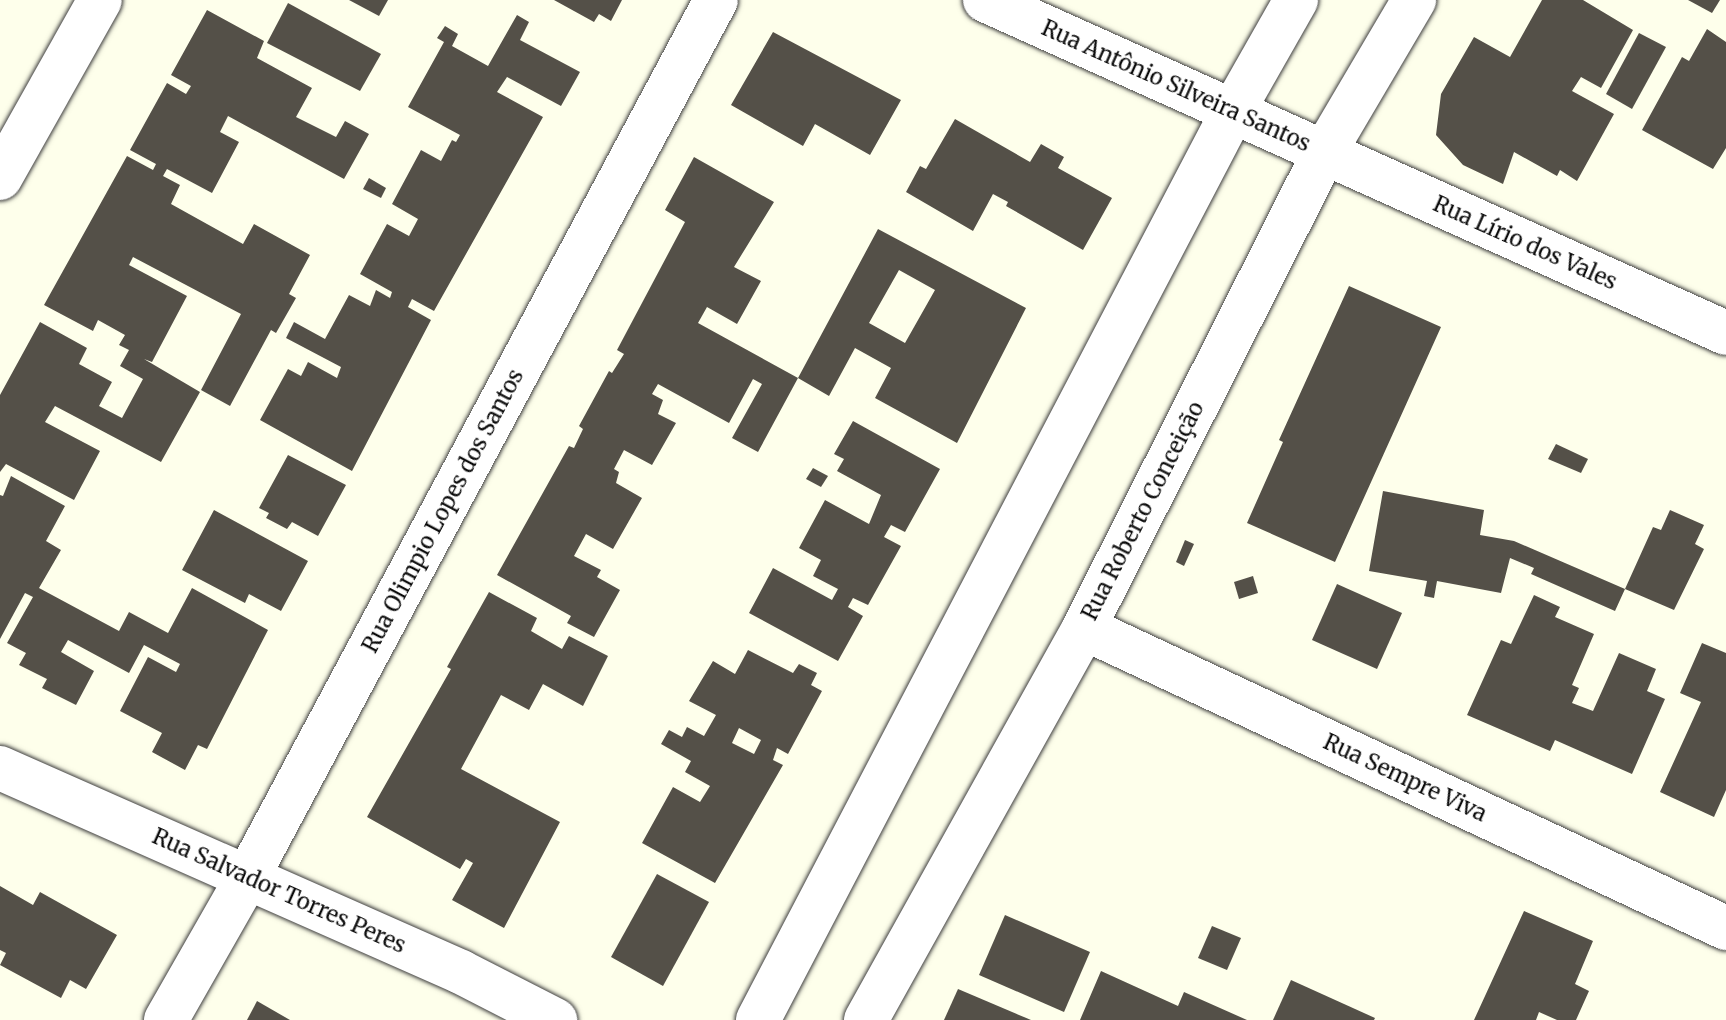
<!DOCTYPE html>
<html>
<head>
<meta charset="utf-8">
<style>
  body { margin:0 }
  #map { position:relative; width:1726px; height:1020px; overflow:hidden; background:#feffeb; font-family:Merriweather,serif }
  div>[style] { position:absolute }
  .building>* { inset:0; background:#545048 }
  .roads { filter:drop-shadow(0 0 2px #3f3f3f) drop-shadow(0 0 2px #3f3f3f) }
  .minor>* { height:44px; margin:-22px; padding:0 22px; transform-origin:22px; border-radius:22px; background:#fff }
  span { translate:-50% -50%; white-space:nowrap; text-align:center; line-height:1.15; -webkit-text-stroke:8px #fff; paint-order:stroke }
  .street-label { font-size:22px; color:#0c0c0c }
</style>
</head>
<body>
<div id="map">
  <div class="building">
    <div style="clip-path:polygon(349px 0,388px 0,379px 16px)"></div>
    <div style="clip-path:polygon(554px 0,622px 0,611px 21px,599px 14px,594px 22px)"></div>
    <div style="clip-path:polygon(1542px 0,1583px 0,1633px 30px,1601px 88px,1581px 77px,1572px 91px,1614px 114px,1577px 181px,1560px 170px,1557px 176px,1514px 152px,1503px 184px,1463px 165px,1436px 135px,1441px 94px,1474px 37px,1510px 57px)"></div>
    <div style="clip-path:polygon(1688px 0,1720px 0,1712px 13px)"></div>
    <div style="clip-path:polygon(288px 3px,381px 54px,360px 91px,267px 43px)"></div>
    <div style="clip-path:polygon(207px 10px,264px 41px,257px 58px,312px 88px,296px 117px,336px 137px,345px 121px,369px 134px,344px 179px,228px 116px,220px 132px,239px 142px,212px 193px,167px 169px,163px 176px,180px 185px,171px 204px,243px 244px,254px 224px,310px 255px,289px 294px,296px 298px,276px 333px,271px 330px,230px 406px,201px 390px,241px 314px,133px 257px,129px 265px,187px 296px,152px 362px,144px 359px,200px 392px,161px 462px,55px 406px,45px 422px,100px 451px,74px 500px,6px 464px,0 472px,0 395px,40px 322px,87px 348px,79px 364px,112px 382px,99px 406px,122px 418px,143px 379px,120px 366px,129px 350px,119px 345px,125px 335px,98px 320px,93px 331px,44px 305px,127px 156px,153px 170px,156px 164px,130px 150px,167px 83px,186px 94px,191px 86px,171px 75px)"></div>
    <div style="clip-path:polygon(517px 15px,529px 22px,520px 40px,580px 72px,561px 106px,507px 77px,497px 92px,543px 117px,434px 311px,412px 299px,408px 307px,431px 320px,352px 471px,260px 420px,288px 369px,301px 376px,308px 362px,337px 378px,341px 367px,286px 338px,294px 322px,325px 339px,349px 295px,370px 306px,376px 290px,390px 298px,392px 292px,360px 274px,387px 224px,409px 236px,418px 219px,392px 204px,421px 150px,441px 161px,452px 140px,456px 142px,460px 135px,408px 107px,444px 42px,437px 38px,445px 26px,458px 34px,452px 46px,488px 66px)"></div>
    <div style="clip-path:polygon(1707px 29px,1726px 42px,1726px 148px,1713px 169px,1642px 130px,1682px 57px,1689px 61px)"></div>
    <div style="clip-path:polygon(773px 32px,901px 100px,870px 155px,815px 124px,803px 146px,731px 105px)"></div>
    <div style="clip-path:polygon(1639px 33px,1666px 47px,1632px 109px,1606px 94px)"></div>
    <div style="clip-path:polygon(955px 119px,1030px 162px,1041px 144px,1064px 157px,1058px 168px,1112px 198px,1083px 250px,1006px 206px,1008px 202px,993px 194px,973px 231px,906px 192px,920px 166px,926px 169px)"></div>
    <div style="clip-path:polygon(evenodd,694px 157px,774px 202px,734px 267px,761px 281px,737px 324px,707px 307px,698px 323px,798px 378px,878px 229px,1026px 308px,957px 443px,875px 398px,891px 368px,855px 348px,829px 396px,798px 378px,758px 452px,732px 438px,762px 384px,753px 379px,729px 423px,658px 384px,652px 394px,663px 400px,658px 414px,676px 423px,652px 465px,624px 450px,614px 469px,619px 472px,616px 483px,642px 498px,613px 549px,586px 534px,574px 556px,601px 570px,597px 577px,620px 590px,594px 637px,567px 623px,571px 616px,497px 575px,569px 446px,574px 448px,583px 429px,579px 426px,609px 371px,612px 373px,624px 354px,617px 350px,685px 222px,665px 210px,694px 157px,899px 270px,935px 290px,905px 343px,869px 323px,899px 270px)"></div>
    <div style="clip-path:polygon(369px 178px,386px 188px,381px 198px,363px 189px)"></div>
    <div style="clip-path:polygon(1349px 286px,1441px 327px,1335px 562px,1247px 523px,1283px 442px,1279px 440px)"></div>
    <div style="clip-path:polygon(853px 421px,940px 469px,905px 532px,891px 525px,884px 537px,901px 546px,868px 605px,853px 598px,848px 607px,863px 616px,838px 661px,749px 613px,773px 568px,832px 600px,838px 589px,813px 576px,821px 560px,799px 548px,825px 500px,869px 524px,881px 495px,837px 471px,844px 459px,834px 454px)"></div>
    <div style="clip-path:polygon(1556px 444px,1588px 459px,1581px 473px,1548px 459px)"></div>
    <div style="clip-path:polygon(288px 455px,346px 485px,318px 536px,292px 522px,287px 529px,266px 518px,269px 513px,259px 508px)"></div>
    <div style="clip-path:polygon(813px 468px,828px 476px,821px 487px,806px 479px)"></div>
    <div style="clip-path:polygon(11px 476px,65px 506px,46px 541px,61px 550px,39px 588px,119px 631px,129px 612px,168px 633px,192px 588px,268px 630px,207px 749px,198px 745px,185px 770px,152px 752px,162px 733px,120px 711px,148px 657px,176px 672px,180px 664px,144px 645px,129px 673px,68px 640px,61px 652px,94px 671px,76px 705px,42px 688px,47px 679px,19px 665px,26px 653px,7px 643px,33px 597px,25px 593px,0 639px,0 495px,3px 496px)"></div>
    <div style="clip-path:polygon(1383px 491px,1484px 510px,1480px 535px,1514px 541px,1625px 589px,1653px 527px,1661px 530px,1670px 510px,1704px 525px,1695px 544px,1704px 549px,1674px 610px,1625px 589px,1615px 611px,1531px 574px,1534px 568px,1510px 558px,1501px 593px,1437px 581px,1434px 598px,1424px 596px,1427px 581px,1369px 571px)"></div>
    <div style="clip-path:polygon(214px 510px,308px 561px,281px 611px,249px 594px,245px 603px,182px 570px)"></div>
    <div style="clip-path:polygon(1185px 540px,1194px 544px,1184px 566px,1176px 562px)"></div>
    <div style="clip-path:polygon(1253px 576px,1258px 593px,1239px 599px,1234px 582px)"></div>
    <div style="clip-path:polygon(1337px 584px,1402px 613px,1377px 669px,1312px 640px)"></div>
    <div style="clip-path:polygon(489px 592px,537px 618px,531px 631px,562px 649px,569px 636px,608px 656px,583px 706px,543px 684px,529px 710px,501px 695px,461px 769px,560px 822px,504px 928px,452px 900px,473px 863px,466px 859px,460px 869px,367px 817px,451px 669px,447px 667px)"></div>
    <div style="clip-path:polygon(1534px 595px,1560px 607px,1555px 617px,1594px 634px,1572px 685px,1579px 688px,1572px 703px,1593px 711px,1619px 653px,1656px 669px,1647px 691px,1665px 699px,1632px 774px,1555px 740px,1550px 751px,1467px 715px,1501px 640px,1511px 644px)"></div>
    <div style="clip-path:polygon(1702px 643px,1726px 653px,1726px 790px,1714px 817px,1660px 792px,1701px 702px,1680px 693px)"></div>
    <div style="clip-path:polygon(evenodd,748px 650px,793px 673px,799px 664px,817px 673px,811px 685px,822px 691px,788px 754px,777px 748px,773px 760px,783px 765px,715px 883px,642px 843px,673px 787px,700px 802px,710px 786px,685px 772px,691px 761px,661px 744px,669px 730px,682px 737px,687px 727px,704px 736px,716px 715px,689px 701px,713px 661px,735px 674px,748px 650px,739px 728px,761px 740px,754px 754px,732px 743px,739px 728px)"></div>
    <div style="clip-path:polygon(657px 874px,709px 902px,663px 986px,611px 957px)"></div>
    <div style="clip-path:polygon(0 886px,33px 905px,40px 892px,117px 935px,86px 989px,70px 980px,61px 998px,0 965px,6px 953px,0 950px)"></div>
    <div style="clip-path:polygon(1524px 911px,1593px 941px,1575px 984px,1589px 991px,1576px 1020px,1557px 1020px,1539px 1012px,1536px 1020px,1474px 1020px)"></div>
    <div style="clip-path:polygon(1005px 915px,1090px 952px,1064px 1012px,979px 975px)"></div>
    <div style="clip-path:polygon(1212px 926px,1241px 938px,1227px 970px,1198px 958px)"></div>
    <div style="clip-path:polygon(1101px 971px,1178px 1006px,1184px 992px,1247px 1020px,1080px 1020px)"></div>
    <div style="clip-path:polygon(1291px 980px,1375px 1018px,1374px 1020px,1273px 1020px)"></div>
    <div style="clip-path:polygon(958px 989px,1031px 1020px,944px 1020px)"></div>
    <div style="clip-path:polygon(257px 1001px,290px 1020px,247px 1020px)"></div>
  </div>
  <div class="roads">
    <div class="minor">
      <div style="left:985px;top:0;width:812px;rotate:24.2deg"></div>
      <div style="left:0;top:178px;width:204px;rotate:-60.7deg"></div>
      <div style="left:1084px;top:628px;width:709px;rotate:25.05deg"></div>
      <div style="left:0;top:768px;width:504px;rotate:23.87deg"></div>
      <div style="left:461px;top:972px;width:106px;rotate:27.1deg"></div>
      <div style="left:166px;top:1020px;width:163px;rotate:-60.3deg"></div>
      <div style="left:247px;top:878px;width:995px;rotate:-61.89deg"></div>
      <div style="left:758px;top:1020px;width:1026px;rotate:-62.41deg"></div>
      <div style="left:1233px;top:111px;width:128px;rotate:-60.4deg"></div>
      <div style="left:866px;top:1020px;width:449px;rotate:-60.9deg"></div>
      <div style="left:1084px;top:628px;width:532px;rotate:-63.19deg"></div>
      <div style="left:1324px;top:153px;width:178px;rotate:-59.5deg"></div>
    </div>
  </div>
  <div class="street-label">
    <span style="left:1176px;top:86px;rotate:24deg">Rua Antônio Silveira Santos</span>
    <span style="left:1525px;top:243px;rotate:24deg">Rua Lírio dos Vales</span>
    <span style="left:443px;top:511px;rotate:-62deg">Rua Olimpio Lopes dos Santos</span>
    <span style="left:1143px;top:511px;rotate:-63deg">Rua Roberto Conceição</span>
    <span style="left:1405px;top:778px;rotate:25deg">Rua Sempre Viva</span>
    <span style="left:279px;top:891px;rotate:24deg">Rua Salvador Torres Peres</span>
  </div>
</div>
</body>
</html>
